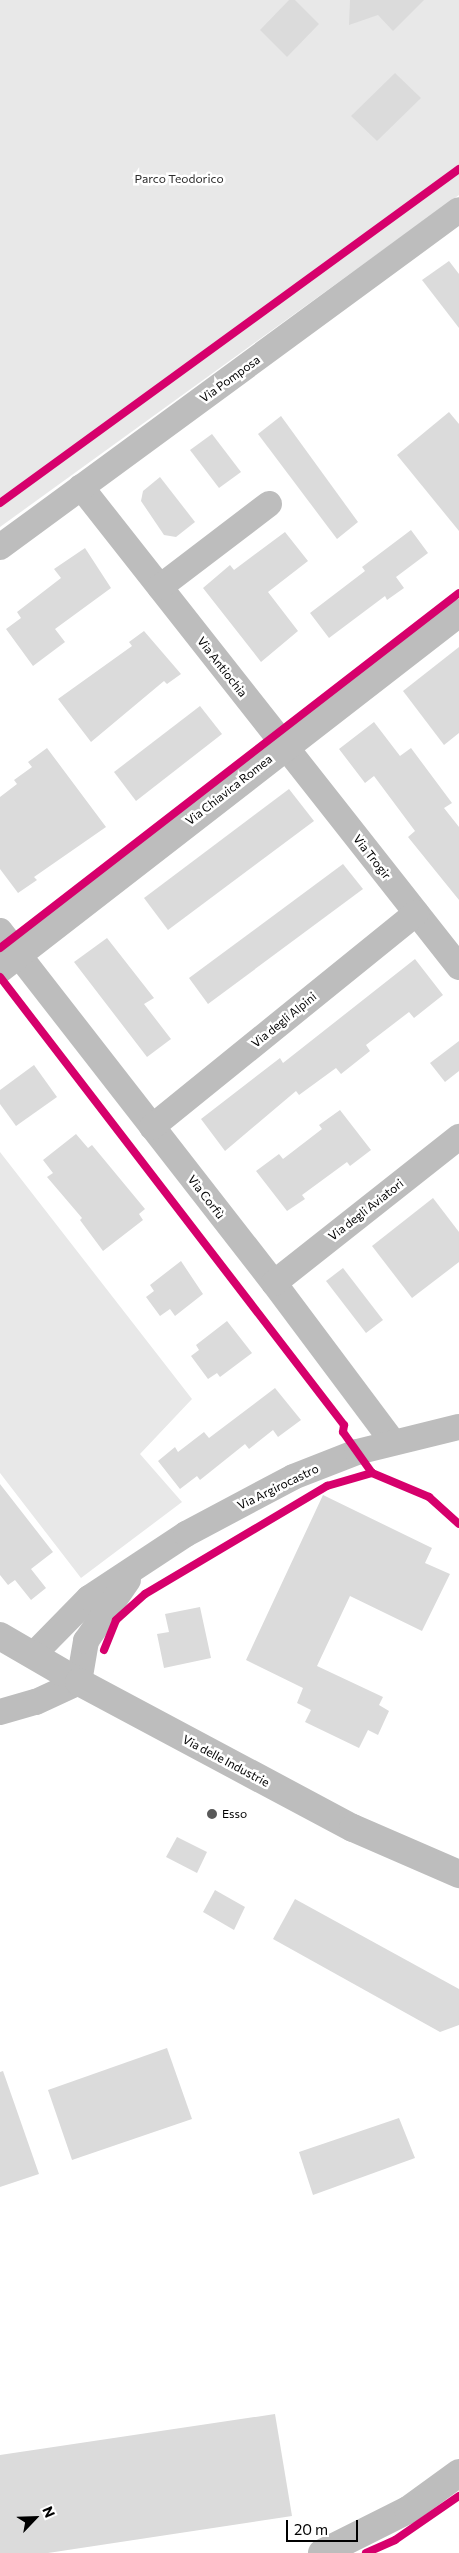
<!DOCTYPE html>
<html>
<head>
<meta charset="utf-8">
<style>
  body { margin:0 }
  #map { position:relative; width:459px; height:2553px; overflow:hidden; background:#fff; font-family:Commissioner,sans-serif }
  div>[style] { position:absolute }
  .green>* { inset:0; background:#e8e8e8 }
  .building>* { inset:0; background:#dbdbdb }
  .minor>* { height:26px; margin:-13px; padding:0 13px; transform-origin:13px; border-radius:13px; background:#bdbdbd }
  .tertiary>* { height:28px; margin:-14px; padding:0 14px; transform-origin:14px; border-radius:14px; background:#bdbdbd }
  .cycleway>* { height:8px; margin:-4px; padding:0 4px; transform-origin:4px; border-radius:4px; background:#d6006c }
  .dots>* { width:14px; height:14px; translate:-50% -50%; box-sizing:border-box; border:2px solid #fff; border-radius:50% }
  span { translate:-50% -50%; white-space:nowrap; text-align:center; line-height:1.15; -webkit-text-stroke:5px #fff; paint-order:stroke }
  .park-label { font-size:12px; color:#2c2c2c }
  .street-label { font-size:12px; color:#000 }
  .poi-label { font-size:12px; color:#000 }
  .left { translate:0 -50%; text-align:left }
  .north { position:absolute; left:10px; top:2493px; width:50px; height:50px; -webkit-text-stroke:4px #fff; paint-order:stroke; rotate:66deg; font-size:14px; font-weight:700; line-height:20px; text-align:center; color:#000 }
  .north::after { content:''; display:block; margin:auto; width:18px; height:22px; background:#000; clip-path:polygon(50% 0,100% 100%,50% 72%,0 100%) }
  .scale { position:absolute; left:286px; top:2520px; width:72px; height:22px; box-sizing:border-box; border:2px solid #000; border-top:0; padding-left:6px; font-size:15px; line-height:18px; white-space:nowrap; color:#000; -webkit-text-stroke:4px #fff; paint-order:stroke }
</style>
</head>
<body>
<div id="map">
  <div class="green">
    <div style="clip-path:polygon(0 0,459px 0,459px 195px,0 527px)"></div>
    <div style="clip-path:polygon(0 1152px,192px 1399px,140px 1454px,182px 1502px,81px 1578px,0 1473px)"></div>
  </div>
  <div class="building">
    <div style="clip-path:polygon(289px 0,295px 0,319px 24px,287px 57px,260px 30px)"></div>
    <div style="clip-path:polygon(350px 0,424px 0,393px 31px,378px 15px,349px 25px)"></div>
    <div style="clip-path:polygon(395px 73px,421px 98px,377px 141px,351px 116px)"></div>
    <div style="clip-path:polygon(449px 261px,459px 274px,459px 328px,422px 280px)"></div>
    <div style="clip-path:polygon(449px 412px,459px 424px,459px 531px,397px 455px)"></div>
    <div style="clip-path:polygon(281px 416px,358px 522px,337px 539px,258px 434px)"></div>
    <div style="clip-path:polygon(212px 434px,241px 472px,219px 488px,190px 450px)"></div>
    <div style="clip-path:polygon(160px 477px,195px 522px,176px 537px,164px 535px,141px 501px,143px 491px)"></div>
    <div style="clip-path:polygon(411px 530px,428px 553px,396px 577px,404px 588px,387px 600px,385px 596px,329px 638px,310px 613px,365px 571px,362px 567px)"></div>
    <div style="clip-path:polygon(285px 532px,308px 561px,268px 592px,298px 631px,261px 662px,203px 588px,230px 565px,234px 570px)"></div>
    <div style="clip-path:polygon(85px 548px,111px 588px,55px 629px,65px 642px,33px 666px,6px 629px,21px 618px,17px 612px,61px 578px,54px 569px)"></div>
    <div style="clip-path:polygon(144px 631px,181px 674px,167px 684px,164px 681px,91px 742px,58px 699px,132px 646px,129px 642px)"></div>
    <div style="clip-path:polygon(459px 647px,459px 733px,444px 745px,403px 691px)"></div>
    <div style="clip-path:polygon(200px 706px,222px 734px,136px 801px,114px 772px)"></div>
    <div style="clip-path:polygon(374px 722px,400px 756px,411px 748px,452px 803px,444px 808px,459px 827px,459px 900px,408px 837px,415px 831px,374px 776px,365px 783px,339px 749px)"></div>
    <div style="clip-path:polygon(47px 748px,106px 827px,34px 877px,37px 880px,18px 893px,0 869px,0 797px,17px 784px,14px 780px,32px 767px,28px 762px)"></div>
    <div style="clip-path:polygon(289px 789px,314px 821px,168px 930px,144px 898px)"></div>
    <div style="clip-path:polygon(343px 864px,363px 889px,208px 1004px,189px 978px)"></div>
    <div style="clip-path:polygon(107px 938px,154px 998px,144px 1004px,171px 1039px,147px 1057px,74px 962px)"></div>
    <div style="clip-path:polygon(415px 959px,443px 995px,414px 1018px,409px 1012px,366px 1045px,370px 1051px,341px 1074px,336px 1068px,299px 1095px,296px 1091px,225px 1151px,201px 1119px,280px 1058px,283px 1063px)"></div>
    <div style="clip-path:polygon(459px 1041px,459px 1071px,445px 1082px,430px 1063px)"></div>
    <div style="clip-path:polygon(34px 1065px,57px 1097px,16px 1126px,0 1104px,0 1090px)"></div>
    <div style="clip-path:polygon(340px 1110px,371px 1150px,350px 1166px,347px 1162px,302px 1195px,305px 1199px,287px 1211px,256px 1171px,279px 1154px,283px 1159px,322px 1129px,319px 1125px)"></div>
    <div style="clip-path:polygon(76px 1134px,88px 1148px,92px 1145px,145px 1209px,139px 1214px,143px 1220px,103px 1251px,80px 1220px,82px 1218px,47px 1177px,53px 1173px,43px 1160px)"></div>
    <div style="clip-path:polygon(433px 1198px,459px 1232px,459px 1262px,412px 1298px,372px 1246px)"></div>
    <div style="clip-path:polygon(181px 1261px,203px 1294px,175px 1316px,170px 1309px,160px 1316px,146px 1297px,154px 1291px,150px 1285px)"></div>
    <div style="clip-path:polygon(343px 1268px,383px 1320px,366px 1333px,326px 1281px)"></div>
    <div style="clip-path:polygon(227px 1321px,252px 1353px,220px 1377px,217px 1373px,208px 1379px,191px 1356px,199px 1350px,196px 1345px)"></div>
    <div style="clip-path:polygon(275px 1388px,301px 1420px,278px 1437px,273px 1430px,249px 1449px,245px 1444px,200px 1480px,197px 1476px,180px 1489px,158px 1461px,175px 1447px,178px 1452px,204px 1432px,209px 1438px)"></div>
    <div style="clip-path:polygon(0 1484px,53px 1552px,31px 1569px,46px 1588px,31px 1600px,15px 1580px,8px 1585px,0 1575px)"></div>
    <div style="clip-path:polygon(323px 1495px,432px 1548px,425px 1563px,450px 1574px,422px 1631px,350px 1596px,317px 1666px,383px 1697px,379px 1705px,389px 1711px,378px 1735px,368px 1730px,359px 1748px,305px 1722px,311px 1710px,297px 1703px,303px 1688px,246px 1660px)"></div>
    <div style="clip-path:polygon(200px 1607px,211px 1658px,164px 1668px,157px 1634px,169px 1632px,165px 1614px)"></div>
    <div style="clip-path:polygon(177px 1837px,207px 1852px,197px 1873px,166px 1857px)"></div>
    <div style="clip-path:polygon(215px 1890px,245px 1907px,234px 1930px,203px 1912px)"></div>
    <div style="clip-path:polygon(295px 1899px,459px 1989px,459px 2025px,440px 2032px,273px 1939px)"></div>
    <div style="clip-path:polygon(167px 2048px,192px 2119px,72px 2160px,48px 2090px)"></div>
    <div style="clip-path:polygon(3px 2071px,39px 2174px,0 2187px,0 2072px)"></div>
    <div style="clip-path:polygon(399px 2118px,415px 2158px,313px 2195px,299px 2152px)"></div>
    <div style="clip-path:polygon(275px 2414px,292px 2516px,48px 2553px,0 2553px,0 2455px)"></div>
  </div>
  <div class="minor">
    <div style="left:81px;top:487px;width:611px;rotate:51.78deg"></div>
    <div style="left:0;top:547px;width:569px;rotate:-36.29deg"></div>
    <div style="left:160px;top:587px;width:137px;rotate:-37.3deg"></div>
    <div style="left:0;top:931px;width:446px;rotate:52.1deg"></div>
    <div style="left:274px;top:1283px;width:197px;rotate:53.2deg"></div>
    <div style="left:152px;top:1127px;width:340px;rotate:-39deg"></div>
    <div style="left:274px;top:1283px;width:236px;rotate:-38.3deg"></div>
    <div style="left:33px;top:1655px;width:80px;rotate:-45.5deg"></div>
    <div style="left:89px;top:1598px;width:116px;rotate:-33.4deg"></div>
    <div style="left:186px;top:1534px;width:121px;rotate:-28deg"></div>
    <div style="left:293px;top:1477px;width:69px;rotate:-21.3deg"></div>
    <div style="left:357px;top:1452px;width:105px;rotate:-13.8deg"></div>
    <div style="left:0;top:1712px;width:37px;rotate:-16deg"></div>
    <div style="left:36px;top:1702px;width:47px;rotate:-24.9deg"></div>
    <div style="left:79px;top:1682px;width:42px;rotate:-80.3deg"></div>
    <div style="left:86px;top:1641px;width:74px;rotate:-55.5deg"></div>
  </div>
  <div class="tertiary">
    <div style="left:0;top:969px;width:581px;rotate:-37.8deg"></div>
    <div style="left:0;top:1636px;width:91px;rotate:30.2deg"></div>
    <div style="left:79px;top:1682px;width:310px;rotate:28.1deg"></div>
    <div style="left:353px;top:1828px;width:116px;rotate:23.5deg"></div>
    <div style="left:322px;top:2553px;width:96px;rotate:-26.6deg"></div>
    <div style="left:408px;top:2510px;width:63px;rotate:-36deg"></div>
  </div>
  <div class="cycleway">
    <div style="left:0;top:503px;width:568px;rotate:-36.04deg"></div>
    <div style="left:0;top:948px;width:580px;rotate:-37.72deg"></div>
    <div style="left:0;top:977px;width:565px;rotate:52.48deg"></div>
    <div style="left:344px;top:1425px;width:7px;rotate:98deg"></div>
    <div style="left:343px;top:1432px;width:50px;rotate:54.7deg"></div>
    <div style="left:372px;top:1473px;width:62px;rotate:22.8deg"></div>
    <div style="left:429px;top:1497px;width:40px;rotate:42deg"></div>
    <div style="left:104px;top:1650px;width:32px;rotate:-68deg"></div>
    <div style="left:116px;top:1620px;width:39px;rotate:-42deg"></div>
    <div style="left:145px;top:1594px;width:212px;rotate:-30.7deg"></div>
    <div style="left:327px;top:1486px;width:47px;rotate:-16.1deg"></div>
    <div style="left:366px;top:2553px;width:32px;rotate:-24deg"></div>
    <div style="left:395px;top:2540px;width:78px;rotate:-34.5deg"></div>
  </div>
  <div class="dots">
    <div style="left:212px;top:1814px;background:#595959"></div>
  </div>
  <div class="park-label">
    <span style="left:179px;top:179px">Parco Teodorico</span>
  </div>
  <div class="street-label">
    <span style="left:230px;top:379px;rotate:-36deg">Via Pomposa</span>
    <span style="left:222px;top:667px;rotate:52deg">Via Antiochia</span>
    <span style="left:229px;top:790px;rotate:-38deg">Via Chiavica Romea</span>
    <span style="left:372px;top:857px;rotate:52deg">Via Trogir</span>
    <span style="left:284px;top:1020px;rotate:-39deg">Via degli Alpini</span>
    <span style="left:206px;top:1197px;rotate:52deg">Via Corfù</span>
    <span style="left:366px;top:1210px;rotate:-38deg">Via degli Aviatori</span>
    <span style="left:278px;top:1487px;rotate:-26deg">Via Argirocastro</span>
    <span style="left:226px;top:1761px;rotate:28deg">Via delle Industrie</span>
  </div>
  <div class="poi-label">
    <span class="left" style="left:222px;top:1814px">Esso</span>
  </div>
  <div class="north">N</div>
  <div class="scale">20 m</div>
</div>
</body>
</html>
